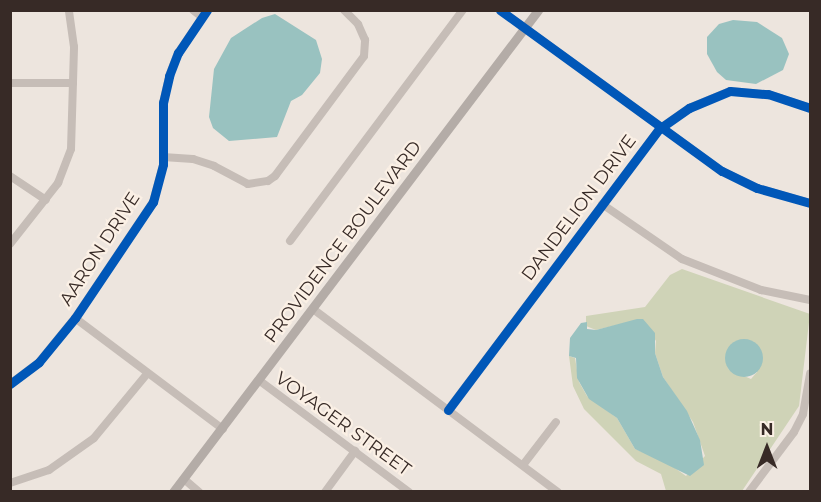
<!DOCTYPE html>
<html>
<head>
<meta charset="utf-8">
<style>
  body { margin:0 }
  #map { position:relative; width:821px; height:502px; overflow:hidden; background:#ede5de; font-family:Montserrat,sans-serif }
  div>[style] { position:absolute }
  .green>* { inset:0; background:#cfd3b7 }
  .water>* { inset:0; background:#99c2c0 }
  .round { border-radius:50% }
  .minor>* { height:8px; margin:-4px; padding:0 4px; transform-origin:4px; border-radius:4px; background:#c6bdb7 }
  .major>* { height:9px; margin:-4.5px; padding:0 4.5px; transform-origin:4.5px; border-radius:4.5px; background:#b4aca7 }
  .cycleway>* { height:9px; margin:-4.5px; padding:0 4.5px; transform-origin:4.5px; border-radius:4.5px; background:#0057b8 }
  span { translate:-50% -50%; white-space:nowrap; text-align:center; line-height:1.15; -webkit-text-stroke:4.5px #fbf0e5; paint-order:stroke }
  .street-label { font-size:18px; color:#372a26 }
  .frame { position:absolute; inset:0; border:12px solid #372a26; pointer-events:none }
  .north { position:absolute; left:737px; top:418px; width:60px; height:60px; -webkit-text-stroke:4px #fbf0e5; paint-order:stroke; rotate:0deg; font-size:16px; font-weight:700; line-height:24px; text-align:center; color:#372a26 }
  .north::after { content:''; display:block; margin:auto; width:21px; height:27px; background:#372a26; clip-path:polygon(50% 0,100% 100%,50% 72%,0 100%) }
</style>
</head>
<body>
<div id="map">
  <div class="green">
    <div style="clip-path:polygon(evenodd,682px 269px,810px 314px,799px 406px,742px 491px,666px 491px,661px 474px,636px 461px,584px 409px,573px 386px,569px 356px,575px 358px,579px 382px,587px 396px,617px 418px,635px 449px,665px 461px,686px 476px,705px 456px,693px 422px,663px 377px,655px 353px,656px 341px,642px 319px,596px 330px,586px 326px,586px 316px,645px 307px,670px 275px,682px 269px,727px 354px,757px 372px,751px 379px,728px 369px,727px 354px)"></div>
  </div>
  <div class="water">
    <div style="clip-path:polygon(275px 14px,316px 40px,322px 59px,320px 73px,302px 95px,291px 101px,277px 137px,229px 141px,213px 128px,209px 117px,214px 69px,231px 38px,262px 18px)"></div>
    <div style="clip-path:polygon(733px 20px,757px 22px,782px 38px,789px 54px,783px 70px,756px 84px,726px 80px,717px 72px,707px 54px,707px 37px,719px 24px)"></div>
    <div style="clip-path:polygon(637px 319px,643px 319px,655px 333px,655px 353px,663px 377px,687px 411px,700px 440px,704px 465px,690px 476px,635px 449px,617px 418px,589px 399px,577px 378px,576px 358px,569px 356px,570px 338px,581px 323px,587px 322px,587px 329px,596px 330px)"></div>
    <div class="round" style="left:725px;top:339px;width:38px;height:38px"></div>
  </div>
  <div class="minor">
    <div style="left:193px;top:10px;width:11px;rotate:38deg"></div>
    <div style="left:500px;top:10px;width:274px;rotate:36deg"></div>
    <div style="left:722px;top:171px;width:39px;rotate:26deg"></div>
    <div style="left:757px;top:188px;width:55px;rotate:15.8deg"></div>
    <div style="left:10px;top:83px;width:63px"></div>
    <div style="left:163px;top:157px;width:30px;rotate:4deg"></div>
    <div style="left:193px;top:159px;width:22px;rotate:18deg"></div>
    <div style="left:214px;top:166px;width:38px;rotate:28deg"></div>
    <div style="left:248px;top:184px;width:20px;rotate:-9deg"></div>
    <div style="left:268px;top:181px;width:9px;rotate:-36deg"></div>
    <div style="left:275px;top:176px;width:149px;rotate:-53.4deg"></div>
    <div style="left:364px;top:56px;width:16px;rotate:-86deg"></div>
    <div style="left:365px;top:40px;width:17px;rotate:-114deg"></div>
    <div style="left:358px;top:24px;width:20px;rotate:-135deg"></div>
    <div style="left:10px;top:176px;width:43px;rotate:33.7deg"></div>
    <div style="left:602px;top:204px;width:97px;rotate:34.5deg"></div>
    <div style="left:682px;top:259px;width:85px;rotate:21.4deg"></div>
    <div style="left:761px;top:290px;width:50px;rotate:11.5deg"></div>
    <div style="left:290px;top:241px;width:289px;rotate:-53.2deg"></div>
    <div style="left:10px;top:244px;width:78px;rotate:-51.8deg"></div>
    <div style="left:58px;top:183px;width:36px;rotate:-69deg"></div>
    <div style="left:71px;top:149px;width:102px;rotate:-88.3deg"></div>
    <div style="left:74px;top:47px;width:37px;rotate:-98deg"></div>
    <div style="left:313px;top:309px;width:306px;rotate:36.8deg"></div>
    <div style="left:75px;top:318px;width:185px;rotate:36.9deg"></div>
    <div style="left:260px;top:381px;width:186px;rotate:36.7deg"></div>
    <div style="left:10px;top:384px;width:36px;rotate:-37deg"></div>
    <div style="left:39px;top:362px;width:57px;rotate:-50.7deg"></div>
    <div style="left:75px;top:318px;width:140px;rotate:-56.1deg"></div>
    <div style="left:153px;top:202px;width:39px;rotate:-75deg"></div>
    <div style="left:163px;top:164px;width:61px;rotate:-90deg"></div>
    <div style="left:163px;top:103px;width:28px;rotate:-77deg"></div>
    <div style="left:169px;top:76px;width:25px;rotate:-69deg"></div>
    <div style="left:178px;top:53px;width:52px;rotate:-56deg"></div>
    <div style="left:448px;top:410px;width:351px;rotate:-53.1deg"></div>
    <div style="left:659px;top:129px;width:37px;rotate:-35deg"></div>
    <div style="left:689px;top:108px;width:44px;rotate:-22.5deg"></div>
    <div style="left:730px;top:91px;width:38px;rotate:5deg"></div>
    <div style="left:768px;top:94px;width:44px;rotate:18.4deg"></div>
    <div style="left:523px;top:465px;width:54px;rotate:-52.5deg"></div>
    <div style="left:184px;top:479px;width:20px;rotate:41deg"></div>
    <div style="left:10px;top:483px;width:41px;rotate:-18.4deg"></div>
    <div style="left:49px;top:470px;width:55px;rotate:-35.4deg"></div>
    <div style="left:94px;top:438px;width:83px;rotate:-50.4deg"></div>
    <div style="left:325px;top:492px;width:51px;rotate:-53.8deg"></div>
    <div style="left:749px;top:492px;width:75px;rotate:-53.1deg"></div>
    <div style="left:794px;top:432px;width:20px;rotate:-63deg"></div>
    <div style="left:803px;top:414px;width:41px;rotate:-80.1deg"></div>
  </div>
  <div class="major">
    <div style="left:173px;top:492px;width:605px;rotate:-52.86deg"></div>
  </div>
  <div class="cycleway">
    <div style="left:500px;top:10px;width:274px;rotate:36deg"></div>
    <div style="left:722px;top:171px;width:39px;rotate:26deg"></div>
    <div style="left:757px;top:188px;width:55px;rotate:15.8deg"></div>
    <div style="left:10px;top:384px;width:36px;rotate:-37deg"></div>
    <div style="left:39px;top:362px;width:57px;rotate:-50.7deg"></div>
    <div style="left:75px;top:318px;width:140px;rotate:-56.1deg"></div>
    <div style="left:153px;top:202px;width:39px;rotate:-75deg"></div>
    <div style="left:163px;top:164px;width:61px;rotate:-90deg"></div>
    <div style="left:163px;top:103px;width:28px;rotate:-77deg"></div>
    <div style="left:169px;top:76px;width:25px;rotate:-69deg"></div>
    <div style="left:178px;top:53px;width:52px;rotate:-56deg"></div>
    <div style="left:448px;top:410px;width:351px;rotate:-53.1deg"></div>
    <div style="left:659px;top:129px;width:37px;rotate:-35deg"></div>
    <div style="left:689px;top:108px;width:44px;rotate:-22.5deg"></div>
    <div style="left:730px;top:91px;width:38px;rotate:5deg"></div>
    <div style="left:768px;top:94px;width:44px;rotate:18.4deg"></div>
  </div>
  <div class="street-label">
    <span style="left:579px;top:208px;rotate:-53deg">DANDELION DRIVE</span>
    <span style="left:343px;top:242px;rotate:-53deg">PROVIDENCE BOULEVARD</span>
    <span style="left:100px;top:249px;rotate:-57deg">AARON DRIVE</span>
    <span style="left:343px;top:424px;rotate:36deg">VOYAGER STREET</span>
  </div>
  <div class="frame"></div>
  <div class="north">N</div>
</div>
</body>
</html>
